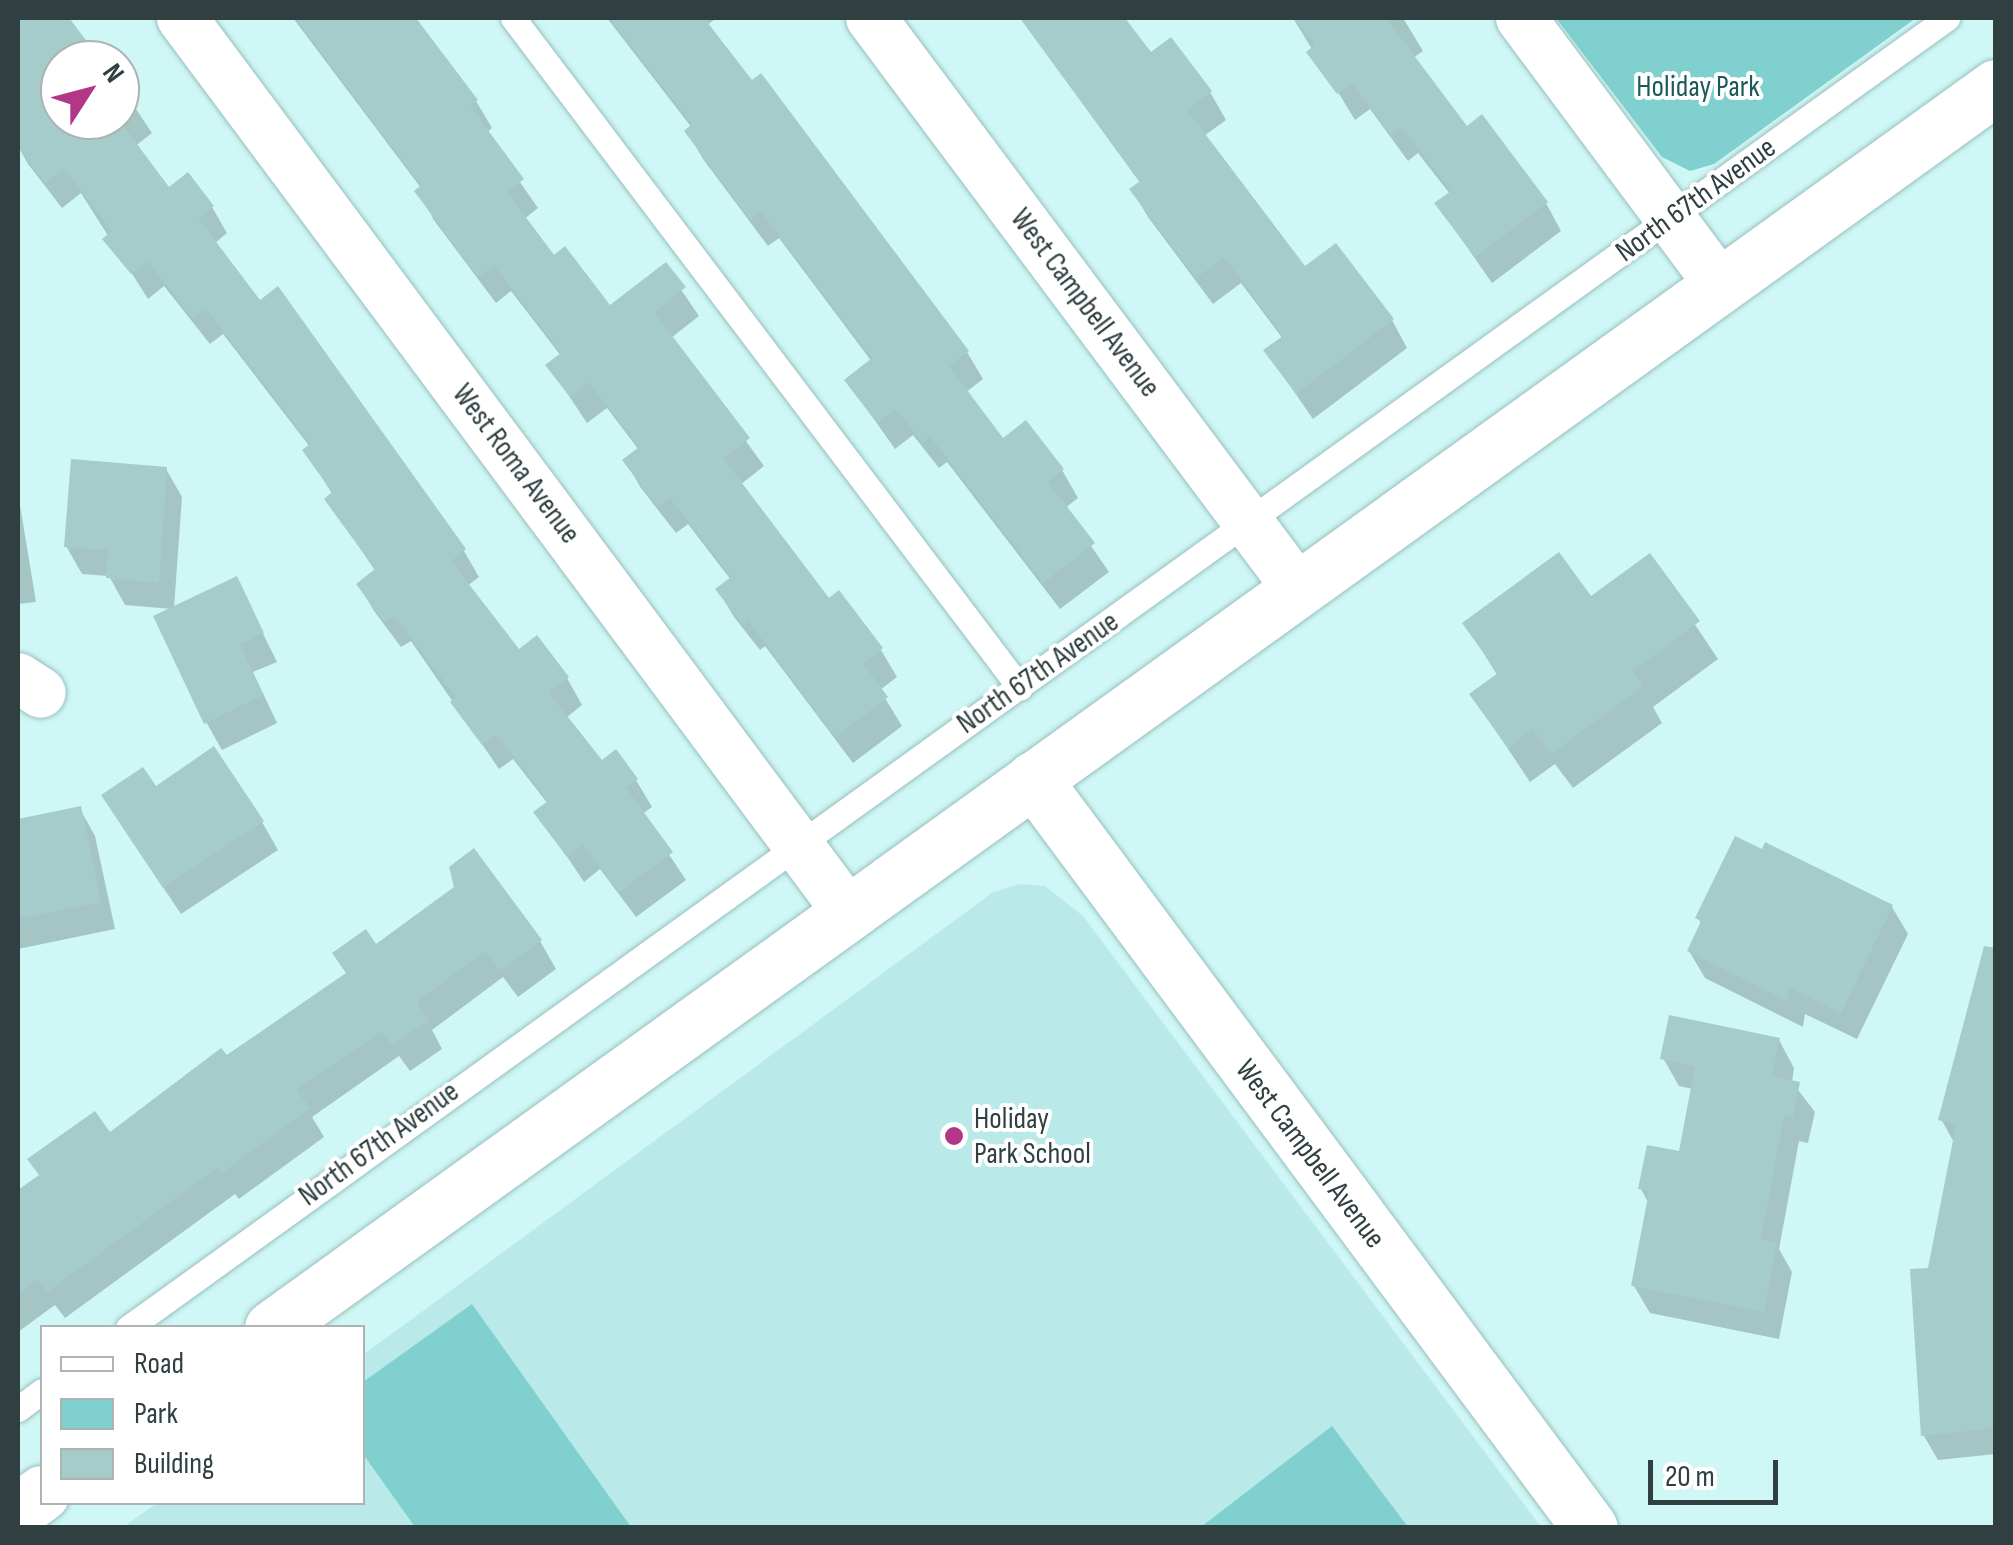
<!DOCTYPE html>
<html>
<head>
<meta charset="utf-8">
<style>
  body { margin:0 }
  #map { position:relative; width:2013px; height:1545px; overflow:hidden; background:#cef7f5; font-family:"Sofia Sans Condensed",sans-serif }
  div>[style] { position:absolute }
  .built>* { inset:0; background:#b9eae9 }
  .green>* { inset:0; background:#7fd0ce }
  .shadow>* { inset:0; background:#0003 }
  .building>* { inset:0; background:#a5cccb }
  .roads { filter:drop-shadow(0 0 2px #98bfbe) drop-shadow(0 0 2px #98bfbe) }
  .service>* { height:25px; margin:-12.5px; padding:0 12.5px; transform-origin:12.5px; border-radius:12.5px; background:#fff }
  .minor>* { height:50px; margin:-25px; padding:0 25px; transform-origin:25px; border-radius:25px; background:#fff }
  .tertiary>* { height:55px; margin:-27.5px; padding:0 27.5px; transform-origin:27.5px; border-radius:27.5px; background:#fff }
  .secondary>* { height:55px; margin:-27.5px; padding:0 27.5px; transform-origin:27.5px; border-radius:27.5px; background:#fff }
  .dots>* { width:28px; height:28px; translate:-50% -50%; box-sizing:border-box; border:5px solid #fff; border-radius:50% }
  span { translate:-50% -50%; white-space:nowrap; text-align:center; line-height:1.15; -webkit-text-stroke:8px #fff; paint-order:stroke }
  .park-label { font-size:30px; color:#1b5a59 }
  .street-label { font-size:30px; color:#304040 }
  .poi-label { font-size:30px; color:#304040 }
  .left { translate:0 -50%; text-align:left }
  .frame { position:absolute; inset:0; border:20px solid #304040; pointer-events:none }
  .legend { position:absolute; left:40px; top:1325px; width:325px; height:180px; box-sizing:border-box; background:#fff; border:2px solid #acb3b3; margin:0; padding:12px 18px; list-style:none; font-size:30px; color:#304040 }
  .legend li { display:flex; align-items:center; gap:20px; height:50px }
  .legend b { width:50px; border:2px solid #acb3b3 }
  .north { position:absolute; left:40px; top:40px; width:100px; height:100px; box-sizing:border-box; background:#fff; border:2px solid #acb3b3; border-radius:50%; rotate:54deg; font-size:28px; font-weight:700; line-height:40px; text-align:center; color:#304040 }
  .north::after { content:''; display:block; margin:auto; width:35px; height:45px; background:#b23789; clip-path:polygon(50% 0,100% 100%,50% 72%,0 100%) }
  .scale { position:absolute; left:1648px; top:1460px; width:130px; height:45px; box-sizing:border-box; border:5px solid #304040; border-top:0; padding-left:12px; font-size:30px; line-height:35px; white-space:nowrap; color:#304040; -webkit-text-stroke:8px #fff; paint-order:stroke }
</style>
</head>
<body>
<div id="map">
  <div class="built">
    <div style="clip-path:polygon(1019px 884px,1045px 886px,1083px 916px,1541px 1527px,122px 1528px,157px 1503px,362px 1502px,363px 1355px,992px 893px)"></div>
  </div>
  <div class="green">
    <div style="clip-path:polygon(1556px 18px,1916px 18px,1714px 164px,1690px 171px,1662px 157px)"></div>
    <div style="clip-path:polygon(472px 1304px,631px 1527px,415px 1527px,363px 1454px,363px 1382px)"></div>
    <div style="clip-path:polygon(1332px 1426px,1408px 1527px,1201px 1527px)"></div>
  </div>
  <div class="shadow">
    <div style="clip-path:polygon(18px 18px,69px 18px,101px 60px,60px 60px,60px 120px,120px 120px,120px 85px,152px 133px,134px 147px,168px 191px,212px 207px,227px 233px,214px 244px,464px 551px,479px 577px,467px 586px,518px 653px,567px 678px,582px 705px,566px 718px,601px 764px,616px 753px,636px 780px,652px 807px,642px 814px,686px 880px,636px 917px,600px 869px,584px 882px,537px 812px,548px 804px,513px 759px,499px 769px,411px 641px,401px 647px,374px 611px,359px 585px,376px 572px,327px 499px,333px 495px,305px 451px,310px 447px,223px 334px,210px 344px,164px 286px,148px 299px,81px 193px,62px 208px,28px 164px,18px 146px,18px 134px,33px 122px,18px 100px)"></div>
    <div style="clip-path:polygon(293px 18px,412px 18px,476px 101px,492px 128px,486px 133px,538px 208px,524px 219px,554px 258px,610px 308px,665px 266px,699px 316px,671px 338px,764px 466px,740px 485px,829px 601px,839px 594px,881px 650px,897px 677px,880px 690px,902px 726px,853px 763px,765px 646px,760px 650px,734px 617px,718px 590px,731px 580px,688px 524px,676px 533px,641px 488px,625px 461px,639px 450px,607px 408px,587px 423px,549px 366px,561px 356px,511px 291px,496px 303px,433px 219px,421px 188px)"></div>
    <div style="clip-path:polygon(607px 18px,717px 18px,707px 25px,752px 83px,761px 76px,967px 352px,983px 379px,965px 393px,1002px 442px,1062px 470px,1078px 498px,1065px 508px,1109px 572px,1060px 609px,947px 462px,939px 468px,913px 435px,895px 449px,847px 381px,872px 362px,779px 238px,768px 246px,703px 159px,687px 131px,692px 128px)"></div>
    <div style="clip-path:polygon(1020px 18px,1130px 18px,1125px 22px,1151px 56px,1210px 92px,1226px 120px,1204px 136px,1305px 269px,1392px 320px,1407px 348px,1313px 419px,1266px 351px,1283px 339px,1241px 283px,1213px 304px,1148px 217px,1132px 190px,1141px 184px)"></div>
    <div style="clip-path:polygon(1293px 18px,1403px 18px,1423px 51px,1413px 58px,1466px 130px,1546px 203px,1561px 231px,1492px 283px,1437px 204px,1450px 194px,1418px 153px,1408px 161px,1370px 109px,1355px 120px)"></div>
    <div style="clip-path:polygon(166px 469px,182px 497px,174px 608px,236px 579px,277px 662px,253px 672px,277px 723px,222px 750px,206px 722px,172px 609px,125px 605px,109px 576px,82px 574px,66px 546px)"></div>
    <div style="clip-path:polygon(18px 493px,36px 602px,18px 604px)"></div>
    <div style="clip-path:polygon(1649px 556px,1718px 659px,1653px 707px,1662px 723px,1573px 788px,1555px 764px,1530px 782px,1472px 695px,1498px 676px,1465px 624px,1590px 600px)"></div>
    <div style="clip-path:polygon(80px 809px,95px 836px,115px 929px,18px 949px,18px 821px)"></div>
    <div style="clip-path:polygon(262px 822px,278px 850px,181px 914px,120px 823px)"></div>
    <div style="clip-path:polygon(1892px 907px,1908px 934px,1857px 1039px,1805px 1014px,1803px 1027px,1705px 978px,1689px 951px,1702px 925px,1698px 918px)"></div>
    <div style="clip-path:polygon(540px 941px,556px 969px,518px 997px,503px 977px,432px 1030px,442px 1049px,410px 1071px,399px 1056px,312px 1117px,324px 1137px,239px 1199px,235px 1194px,65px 1318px,55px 1305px,18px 1332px,18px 1193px,348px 975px,376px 947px)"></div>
    <div style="clip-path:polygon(1996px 949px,1996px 1454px,1938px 1460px,1924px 1436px,1930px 1271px,1955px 1144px,1941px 1119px)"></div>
    <div style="clip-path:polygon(1779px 1040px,1794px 1068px,1792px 1082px,1815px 1112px,1808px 1143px,1799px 1141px,1779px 1249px,1792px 1272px,1779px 1339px,1650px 1313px,1634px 1286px,1649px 1204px,1641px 1189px,1681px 1154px,1693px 1089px,1679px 1086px,1663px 1058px)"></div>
  </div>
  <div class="building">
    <div style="clip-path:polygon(18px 18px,69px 18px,99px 60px,60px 60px,60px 120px,119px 120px,169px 187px,188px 172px,214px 206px,198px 218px,260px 300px,278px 286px,466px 549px,451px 561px,519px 649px,537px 635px,569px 677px,549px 693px,602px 760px,616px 749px,638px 779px,626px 788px,673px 852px,619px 892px,583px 844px,567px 857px,533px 812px,548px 801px,496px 734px,482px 745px,450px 702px,456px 697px,394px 616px,384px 622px,356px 584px,375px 569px,324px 499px,332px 492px,302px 450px,310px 444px,206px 309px,193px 319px,148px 261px,131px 274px,102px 239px,112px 231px,64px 168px,45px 183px,18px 147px)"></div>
    <div style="clip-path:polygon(295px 18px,416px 18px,478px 100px,470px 106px,524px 179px,507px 192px,554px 255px,565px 246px,610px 305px,666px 262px,686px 287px,654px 312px,750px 438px,723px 458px,829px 598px,839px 590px,883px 648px,863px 664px,888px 697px,835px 737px,748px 620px,742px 624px,715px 589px,731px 577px,670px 498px,658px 507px,622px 460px,639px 447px,589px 382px,570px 397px,545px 365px,561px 353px,494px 265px,478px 277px,414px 191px,421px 185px)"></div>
    <div style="clip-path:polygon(609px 18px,704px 18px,752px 80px,761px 73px,969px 351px,949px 366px,1003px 438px,1026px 420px,1064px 469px,1048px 482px,1095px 543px,1043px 583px,930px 436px,922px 442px,896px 409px,877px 423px,844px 380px,872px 358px,761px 212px,750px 220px,684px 131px,692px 124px)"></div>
    <div style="clip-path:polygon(1020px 18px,1125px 18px,1151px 52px,1171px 37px,1212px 91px,1187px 110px,1305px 266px,1336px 243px,1394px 319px,1296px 394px,1263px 350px,1283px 336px,1224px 257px,1196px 278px,1129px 189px,1140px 181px)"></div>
    <div style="clip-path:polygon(1294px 18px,1386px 18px,1467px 126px,1482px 114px,1548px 202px,1475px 257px,1434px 203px,1451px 191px,1401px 127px,1391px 135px,1352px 83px,1337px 94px,1306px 52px,1315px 45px)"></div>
    <div style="clip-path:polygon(120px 90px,134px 109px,120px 119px)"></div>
    <div style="clip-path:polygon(71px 459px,167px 467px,159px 583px,106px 578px,108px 550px,64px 547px)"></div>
    <div style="clip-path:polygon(1559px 552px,1591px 596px,1650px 553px,1700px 621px,1633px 671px,1643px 686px,1551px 754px,1533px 729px,1508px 748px,1469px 694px,1498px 673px,1462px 623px)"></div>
    <div style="clip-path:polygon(237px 576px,264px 633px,240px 644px,263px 695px,204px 724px,153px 616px)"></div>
    <div style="clip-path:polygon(214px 746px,264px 821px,163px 888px,101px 795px,143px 767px,156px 786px)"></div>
    <div style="clip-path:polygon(81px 806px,101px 902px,18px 919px,18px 819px)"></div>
    <div style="clip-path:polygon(1735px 836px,1762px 849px,1765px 842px,1893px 905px,1841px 1013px,1790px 988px,1787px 1001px,1687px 951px,1701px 921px,1695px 918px)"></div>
    <div style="clip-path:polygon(474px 848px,542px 940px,500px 971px,485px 951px,417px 1002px,429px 1020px,392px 1045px,382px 1031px,296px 1090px,310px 1108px,222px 1173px,217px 1168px,47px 1292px,38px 1279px,18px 1293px,18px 1190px,39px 1175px,27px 1159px,95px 1111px,110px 1132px,221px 1048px,227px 1055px,346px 973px,332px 953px,366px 929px,376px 944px,454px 887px,449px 867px)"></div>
    <div style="clip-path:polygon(1984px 946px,1996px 948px,1996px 1428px,1921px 1436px,1910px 1269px,1928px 1268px,1956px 1125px,1938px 1120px)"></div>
    <div style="clip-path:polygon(1669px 1015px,1780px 1038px,1772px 1076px,1800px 1082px,1793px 1117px,1784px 1115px,1761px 1239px,1777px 1242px,1764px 1312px,1631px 1286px,1649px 1191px,1638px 1189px,1647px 1145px,1679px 1151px,1695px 1066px,1660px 1059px)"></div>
  </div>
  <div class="roads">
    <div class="service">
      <div style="left:513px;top:18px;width:840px;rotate:52.88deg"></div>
      <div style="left:128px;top:1328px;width:2242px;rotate:-35.76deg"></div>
      <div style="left:18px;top:1409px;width:30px;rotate:-37deg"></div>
    </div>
    <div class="minor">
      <div style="left:182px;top:18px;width:1115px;rotate:53.32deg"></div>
      <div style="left:871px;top:18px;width:713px;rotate:53.21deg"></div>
      <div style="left:1521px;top:18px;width:332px;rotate:53.3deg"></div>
      <div style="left:18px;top:678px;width:27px;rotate:33deg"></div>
    </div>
    <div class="tertiary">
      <div style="left:1033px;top:779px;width:933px;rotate:53.36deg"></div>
    </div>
    <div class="secondary">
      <div style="left:272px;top:1328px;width:2124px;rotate:-35.75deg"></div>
      <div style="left:18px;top:1511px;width:30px;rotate:-37deg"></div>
    </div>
  </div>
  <div class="dots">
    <div style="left:954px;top:1136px;background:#b23789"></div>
  </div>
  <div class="park-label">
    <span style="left:1698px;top:87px">Holiday Park</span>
  </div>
  <div class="street-label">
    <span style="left:1696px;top:200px;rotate:-36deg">North 67th Avenue</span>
    <span style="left:1085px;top:303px;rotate:53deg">West Campbell Avenue</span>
    <span style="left:516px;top:464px;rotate:53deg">West Roma Avenue</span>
    <span style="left:1038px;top:673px;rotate:-35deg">North 67th Avenue</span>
    <span style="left:379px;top:1144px;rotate:-36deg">North 67th Avenue</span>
    <span style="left:1310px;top:1154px;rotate:53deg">West Campbell Avenue</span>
  </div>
  <div class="poi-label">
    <span class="left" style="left:974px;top:1136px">Holiday<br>Park School</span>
  </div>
  <div class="frame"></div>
  <ul class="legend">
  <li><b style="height:12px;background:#fff"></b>Road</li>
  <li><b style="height:28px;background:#7fd0ce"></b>Park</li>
  <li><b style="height:28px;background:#a5cccb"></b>Building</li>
  </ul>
  <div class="north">N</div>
  <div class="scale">20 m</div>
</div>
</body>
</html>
